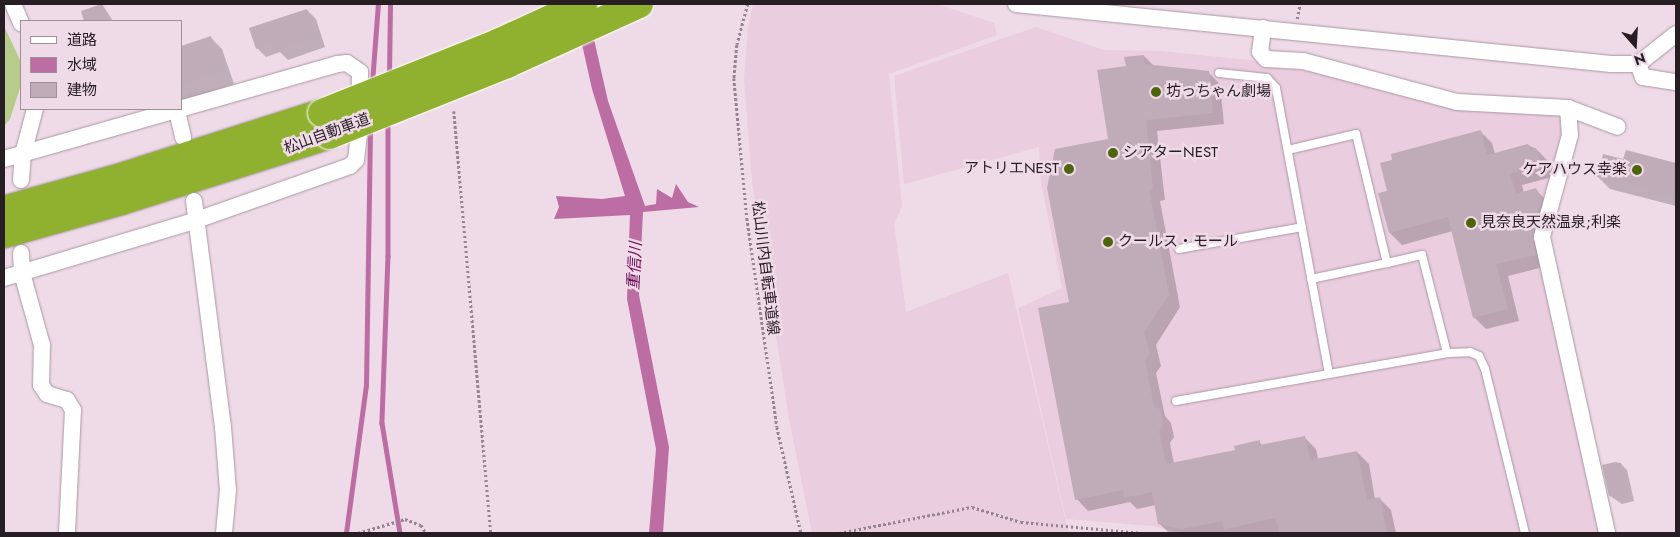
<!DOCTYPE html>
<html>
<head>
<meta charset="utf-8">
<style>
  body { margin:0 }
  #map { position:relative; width:1680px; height:537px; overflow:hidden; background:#efdae7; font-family:Jost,"Noto Sans JP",sans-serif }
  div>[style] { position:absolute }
  .built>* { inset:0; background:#eacddf }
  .green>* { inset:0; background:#b7cc8b }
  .water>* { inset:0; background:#bc6da4 }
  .shadow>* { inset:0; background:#0003 }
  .stream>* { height:4.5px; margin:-2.25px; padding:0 2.25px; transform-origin:2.25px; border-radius:2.25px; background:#bc6da4 }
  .building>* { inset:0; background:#c0acb8 }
  .path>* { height:2.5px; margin-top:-1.25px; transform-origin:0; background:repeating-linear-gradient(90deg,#93848d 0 2.5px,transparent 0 5px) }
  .roads { filter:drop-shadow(0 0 1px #aa96a3) drop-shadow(0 0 1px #aa96a3) }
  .service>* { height:8px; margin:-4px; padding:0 4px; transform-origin:4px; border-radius:4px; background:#fff }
  .minor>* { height:16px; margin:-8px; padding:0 8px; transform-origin:8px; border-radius:8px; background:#fff }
  .motorway>* { height:28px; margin:-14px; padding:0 14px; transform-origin:14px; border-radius:14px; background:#90b12f }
  .bridges { filter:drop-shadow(0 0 1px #fff) drop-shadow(0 0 1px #fff) }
  .motorway-bridge>* { height:28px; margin:-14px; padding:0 14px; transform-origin:14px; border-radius:14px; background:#90b12f }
  .dots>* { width:14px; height:14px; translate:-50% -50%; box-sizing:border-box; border:2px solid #efdae7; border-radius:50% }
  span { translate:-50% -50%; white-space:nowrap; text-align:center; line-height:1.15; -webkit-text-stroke:5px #efdae7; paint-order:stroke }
  .poi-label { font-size:15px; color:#261e23 }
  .left { translate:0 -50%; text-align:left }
  .right { translate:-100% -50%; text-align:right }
  .street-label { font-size:15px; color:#261e23 }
  .water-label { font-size:16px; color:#6e0b58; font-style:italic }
  .frame { position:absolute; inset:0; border:5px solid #261e23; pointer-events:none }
  .legend { position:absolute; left:20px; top:20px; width:162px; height:90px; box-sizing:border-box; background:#efdae7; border:1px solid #9f8f99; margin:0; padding:6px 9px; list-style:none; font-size:15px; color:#261e23 }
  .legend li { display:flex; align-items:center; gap:10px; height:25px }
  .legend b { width:25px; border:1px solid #9f8f99 }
  .north { position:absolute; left:1610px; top:20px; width:50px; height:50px; -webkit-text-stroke:4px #efdae7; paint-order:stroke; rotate:161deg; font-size:14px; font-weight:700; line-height:20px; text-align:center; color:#261e23 }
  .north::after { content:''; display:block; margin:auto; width:18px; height:22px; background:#261e23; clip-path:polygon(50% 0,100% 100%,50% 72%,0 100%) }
</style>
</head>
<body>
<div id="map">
  <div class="built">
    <div style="clip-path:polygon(753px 4px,937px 4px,994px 23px,997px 35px,889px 74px,902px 207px,894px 223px,906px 312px,1008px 273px,1068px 531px,1094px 533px,812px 533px,789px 419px,752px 181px,744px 79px,748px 28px)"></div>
    <div style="clip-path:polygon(1036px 27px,1103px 50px,1160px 51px,1258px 61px,1347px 80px,1466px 111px,1564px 114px,1566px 134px,1537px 233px,1601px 533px,1181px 533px,1153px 526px,1066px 519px,1018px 308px,1062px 288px,1041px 182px,1039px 147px,904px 184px,894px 76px)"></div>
  </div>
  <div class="green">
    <div style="clip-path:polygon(4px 26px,20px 60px,21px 85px,10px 119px,4px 126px)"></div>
  </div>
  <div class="water">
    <div style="clip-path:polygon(573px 4px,586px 4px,608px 101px,645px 206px,656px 204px,657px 189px,672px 198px,676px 184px,688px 202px,699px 207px,643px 212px,639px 295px,669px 447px,663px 533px,649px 533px,656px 449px,627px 299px,630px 215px,554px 219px,559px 207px,556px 196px,602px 199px,625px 196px,592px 89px)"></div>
  </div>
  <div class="shadow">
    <div style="clip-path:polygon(102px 4px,113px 21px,86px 21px,82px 12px)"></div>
    <div style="clip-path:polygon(307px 10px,316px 19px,325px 47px,288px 60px,280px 52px,266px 57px,257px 48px)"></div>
    <div style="clip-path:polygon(210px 37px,222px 49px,234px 84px,181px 102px,181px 47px)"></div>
    <div style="clip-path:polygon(1144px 56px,1154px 66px,1208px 72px,1220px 84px,1224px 124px,1157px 131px,1165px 200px,1160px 201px,1180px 307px,1156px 345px,1161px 366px,1156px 373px,1165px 416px,1171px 423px,1174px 437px,1170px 443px,1174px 464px,1236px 451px,1259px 442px,1263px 446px,1304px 437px,1316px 449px,1318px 459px,1357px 452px,1369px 464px,1375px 499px,1379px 498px,1391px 510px,1396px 533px,1169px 533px,1159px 523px,1156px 505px,1137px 509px,1130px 502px,1088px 511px,1077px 499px,1070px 303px,1127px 67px)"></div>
    <div style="clip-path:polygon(1480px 131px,1492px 143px,1495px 154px,1528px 145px,1536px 149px,1548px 161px,1552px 177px,1522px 185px,1524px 193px,1536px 190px,1548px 202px,1547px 266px,1508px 276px,1519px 321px,1486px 329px,1474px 317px,1453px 231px,1402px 245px,1390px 233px,1389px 192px)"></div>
    <div style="clip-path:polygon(1626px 152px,1676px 165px,1676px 206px,1610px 189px,1598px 177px,1624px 160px)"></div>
    <div style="clip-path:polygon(1621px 464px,1627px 470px,1634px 501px,1622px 504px,1610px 496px)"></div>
  </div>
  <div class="stream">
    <div style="left:389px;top:76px;width:72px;rotate:-89.2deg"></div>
    <div style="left:372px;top:83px;width:79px;rotate:-85.7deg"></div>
    <div style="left:388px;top:121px;width:135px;rotate:90deg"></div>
    <div style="left:388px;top:256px;width:167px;rotate:92.1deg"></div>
    <div style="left:382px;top:423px;width:111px;rotate:80.7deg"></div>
    <div style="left:346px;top:533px;width:149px;rotate:-82.3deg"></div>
    <div style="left:366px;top:385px;width:256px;rotate:-89.1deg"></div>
  </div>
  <div class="building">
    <div style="clip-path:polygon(102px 4px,108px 21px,84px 21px,81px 11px)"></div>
    <div style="clip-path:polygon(307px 9px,317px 38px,278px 51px,275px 42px,256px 49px,249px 28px)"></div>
    <div style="clip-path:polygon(211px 36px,223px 72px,181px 86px,181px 46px)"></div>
    <div style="clip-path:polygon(1144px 55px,1145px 64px,1209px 71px,1213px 113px,1146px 120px,1153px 189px,1149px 189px,1169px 295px,1144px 332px,1150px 354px,1145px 360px,1154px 407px,1160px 409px,1163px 425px,1159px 431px,1166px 464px,1235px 450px,1234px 446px,1260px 440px,1260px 445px,1305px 436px,1310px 460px,1357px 451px,1367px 500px,1380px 497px,1387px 533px,1279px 533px,1276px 518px,1224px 529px,1222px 521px,1182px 529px,1158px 524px,1152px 492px,1124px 498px,1123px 490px,1075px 500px,1038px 308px,1069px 302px,1047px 188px,1055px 149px,1108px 139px,1097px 70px,1126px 66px,1124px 57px)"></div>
    <div style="clip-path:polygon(1481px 130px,1487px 155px,1528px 144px,1530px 150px,1536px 148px,1541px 165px,1510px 174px,1516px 194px,1536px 188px,1542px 201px,1534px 222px,1536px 255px,1496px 264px,1508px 309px,1473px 318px,1448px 217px,1389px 233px,1378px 193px,1387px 191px,1380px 163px,1392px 160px,1391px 154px)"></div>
    <div style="clip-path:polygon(1626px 150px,1676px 163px,1676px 198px,1597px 177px,1603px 154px,1623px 159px)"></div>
    <div style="clip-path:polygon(1615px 462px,1621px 463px,1629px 495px,1615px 499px,1614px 495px,1609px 496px,1602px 465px)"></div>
  </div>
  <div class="path">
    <div style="left:748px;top:4px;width:42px;rotate:105deg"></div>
    <div style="left:737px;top:45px;width:33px;rotate:95deg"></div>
    <div style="left:734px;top:78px;width:141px;rotate:84.7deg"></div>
    <div style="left:747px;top:218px;width:211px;rotate:81.8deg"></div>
    <div style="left:777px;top:427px;width:109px;rotate:77.2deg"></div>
    <div style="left:1297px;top:19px;width:15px;rotate:-79deg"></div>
    <div style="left:454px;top:111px;width:424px;rotate:85deg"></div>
    <div style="left:358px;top:533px;width:49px;rotate:-16.6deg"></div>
    <div style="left:405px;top:519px;width:17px;rotate:21deg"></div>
    <div style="left:421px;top:525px;width:9px;rotate:58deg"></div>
    <div style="left:839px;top:533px;width:136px;rotate:-11.1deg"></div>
    <div style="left:972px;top:507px;width:51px;rotate:17deg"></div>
    <div style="left:1021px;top:522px;width:122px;rotate:5.2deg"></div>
  </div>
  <div class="roads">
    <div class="service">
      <div style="left:1219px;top:73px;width:48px;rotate:5.9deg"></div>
      <div style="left:1267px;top:78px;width:13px;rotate:48deg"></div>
      <div style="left:1276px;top:88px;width:291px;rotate:79.5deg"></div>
      <div style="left:1288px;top:150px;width:70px;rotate:-13.2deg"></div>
      <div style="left:1356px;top:134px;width:133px;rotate:76.5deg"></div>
      <div style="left:1387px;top:263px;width:36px;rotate:-13deg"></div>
      <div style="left:1422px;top:255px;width:101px;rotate:75.7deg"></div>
      <div style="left:1179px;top:249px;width:125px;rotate:-10.1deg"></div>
      <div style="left:1311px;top:279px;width:78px;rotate:-11.9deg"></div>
      <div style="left:1176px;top:401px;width:275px;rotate:-10deg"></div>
      <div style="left:1447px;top:353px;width:23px;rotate:-2deg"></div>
      <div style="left:1470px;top:352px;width:10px;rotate:24deg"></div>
      <div style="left:1479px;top:356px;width:14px;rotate:65deg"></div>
      <div style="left:1485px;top:369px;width:169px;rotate:76.3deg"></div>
    </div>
    <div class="minor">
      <div style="left:13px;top:4px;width:21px;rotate:67deg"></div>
      <div style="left:1016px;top:4px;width:598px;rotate:5.76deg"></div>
      <div style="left:1611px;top:64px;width:27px"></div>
      <div style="left:1638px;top:64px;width:48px;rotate:-38.3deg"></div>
      <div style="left:1263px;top:28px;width:24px;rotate:97deg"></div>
      <div style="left:1260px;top:52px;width:9px;rotate:49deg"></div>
      <div style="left:1266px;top:59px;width:37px;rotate:3deg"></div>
      <div style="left:1303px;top:61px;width:159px;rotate:14.9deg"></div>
      <div style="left:1457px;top:102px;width:111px;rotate:3.1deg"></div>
      <div style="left:1568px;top:108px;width:53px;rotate:20.8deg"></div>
      <div style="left:1638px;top:64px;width:14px;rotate:69deg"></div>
      <div style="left:1643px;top:77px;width:33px;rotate:9deg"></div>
      <div style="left:1568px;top:108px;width:27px;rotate:86deg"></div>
      <div style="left:1570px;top:135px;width:106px;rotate:105.4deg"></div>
      <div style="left:1542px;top:237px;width:303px;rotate:77.6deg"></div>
      <div style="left:177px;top:111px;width:27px;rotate:77deg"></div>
      <div style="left:4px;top:159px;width:346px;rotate:-15.9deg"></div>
      <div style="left:337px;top:64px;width:10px;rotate:-6deg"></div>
      <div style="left:347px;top:63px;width:16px;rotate:35deg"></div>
      <div style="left:360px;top:72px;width:63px;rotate:90.9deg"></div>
      <div style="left:359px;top:135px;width:25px;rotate:97deg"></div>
      <div style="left:356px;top:160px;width:8px;rotate:135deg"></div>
      <div style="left:350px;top:166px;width:165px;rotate:160.6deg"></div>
      <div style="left:194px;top:221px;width:198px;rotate:163.3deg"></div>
      <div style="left:21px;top:180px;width:26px;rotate:-86deg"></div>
      <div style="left:23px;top:154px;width:47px;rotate:-75.1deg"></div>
      <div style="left:194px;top:201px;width:228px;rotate:82.7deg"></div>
      <div style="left:223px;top:427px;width:63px;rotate:85.5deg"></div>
      <div style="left:228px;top:490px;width:43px;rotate:95.3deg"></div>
      <div style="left:21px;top:253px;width:20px;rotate:87deg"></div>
      <div style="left:22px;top:273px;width:75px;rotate:74.5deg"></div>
      <div style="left:42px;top:345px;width:40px;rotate:91.4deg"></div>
      <div style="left:41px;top:385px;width:11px;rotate:56deg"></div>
      <div style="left:47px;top:394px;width:21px;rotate:17deg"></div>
      <div style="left:67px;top:400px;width:12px;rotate:59deg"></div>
      <div style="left:73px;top:410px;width:123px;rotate:92.8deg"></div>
    </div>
    <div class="motorway">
      <div style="left:4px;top:210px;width:115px;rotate:-15.6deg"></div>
      <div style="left:115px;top:179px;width:217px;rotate:-17.7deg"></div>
      <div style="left:4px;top:234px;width:122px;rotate:-15.8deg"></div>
      <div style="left:121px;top:201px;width:218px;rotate:-17.6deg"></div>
    </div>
  </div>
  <div class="bridges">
    <div class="motorway-bridge">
      <div style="left:322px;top:113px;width:189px;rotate:-21.7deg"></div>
      <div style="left:498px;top:43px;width:94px;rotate:-24.6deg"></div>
      <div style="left:329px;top:135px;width:192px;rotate:-21.7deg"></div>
      <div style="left:507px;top:64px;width:145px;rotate:-24.4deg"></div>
    </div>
  </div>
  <div class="dots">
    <div style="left:1156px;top:92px;background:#4e630d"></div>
    <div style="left:1113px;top:153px;background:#4e630d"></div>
    <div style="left:1069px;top:169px;background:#4e630d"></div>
    <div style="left:1637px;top:170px;background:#4e630d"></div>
    <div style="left:1471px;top:223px;background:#4e630d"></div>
    <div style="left:1108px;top:242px;background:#4e630d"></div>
  </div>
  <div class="poi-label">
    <span class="left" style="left:1166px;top:92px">坊っちゃん劇場</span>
    <span class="left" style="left:1123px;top:153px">シアターNEST</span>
    <span class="right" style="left:1059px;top:169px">アトリエNEST</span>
    <span class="right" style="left:1627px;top:170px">ケアハウス幸楽</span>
    <span class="left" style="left:1481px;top:223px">見奈良天然温泉;利楽</span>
    <span class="left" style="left:1118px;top:242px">クールス・モール</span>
  </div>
  <div class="street-label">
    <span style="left:327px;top:134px;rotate:-20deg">松山自動車道</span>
    <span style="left:765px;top:268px;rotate:83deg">松山川内自転車道線</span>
  </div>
  <div class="water-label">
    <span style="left:635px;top:266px;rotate:-87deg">重信川</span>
  </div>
  <div class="frame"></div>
  <ul class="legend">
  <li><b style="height:6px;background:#fff"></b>道路</li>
  <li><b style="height:14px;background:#bc6da4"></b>水域</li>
  <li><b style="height:14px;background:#c0acb8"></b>建物</li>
  </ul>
  <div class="north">N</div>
</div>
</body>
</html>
